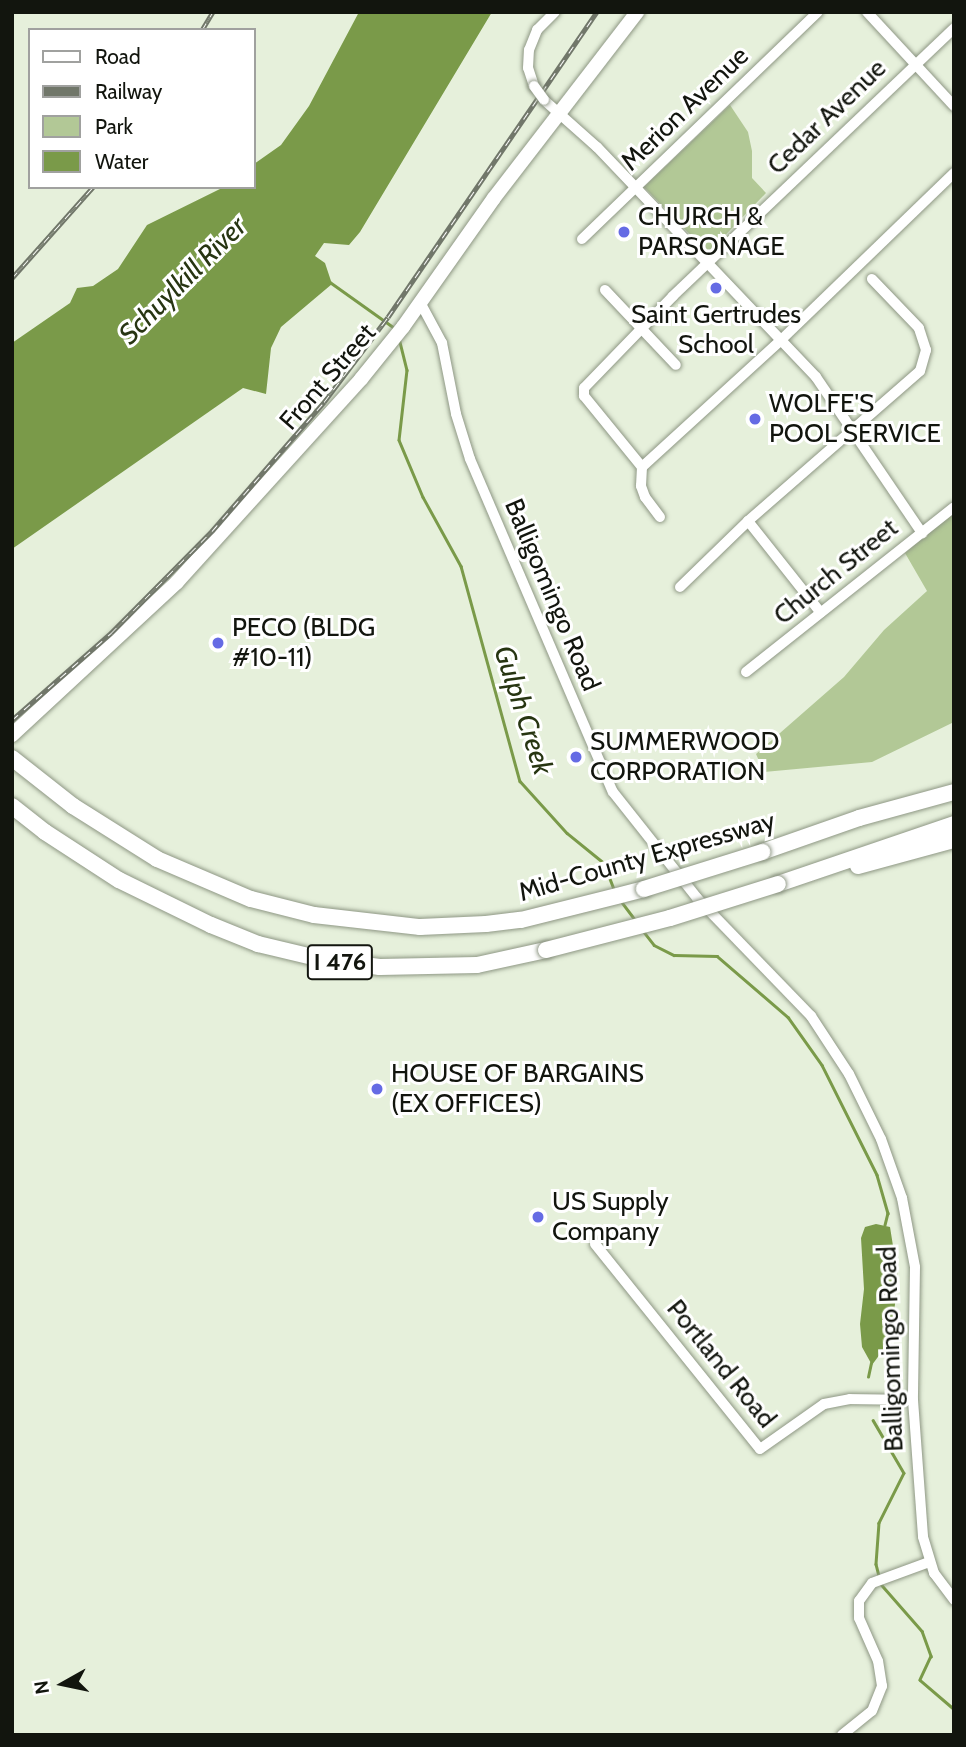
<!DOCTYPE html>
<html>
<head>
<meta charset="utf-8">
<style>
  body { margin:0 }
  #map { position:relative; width:966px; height:1747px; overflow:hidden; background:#e6f0db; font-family:Cabin,sans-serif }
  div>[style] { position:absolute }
  .green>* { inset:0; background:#b2c896 }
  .water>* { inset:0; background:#7a9a49 }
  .stream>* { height:2.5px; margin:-1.25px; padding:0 1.25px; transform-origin:1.25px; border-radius:1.25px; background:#7a9a49 }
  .roads { filter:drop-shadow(0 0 2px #8e9784) drop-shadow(0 0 2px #8e9784) }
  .minor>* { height:10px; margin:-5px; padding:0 5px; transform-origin:5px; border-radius:5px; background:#fff }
  .major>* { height:14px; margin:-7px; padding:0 7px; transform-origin:7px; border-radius:7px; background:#fff }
  .highway>* { height:16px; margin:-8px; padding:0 8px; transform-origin:8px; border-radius:8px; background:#fff }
  .rail>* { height:5px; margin-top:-2.5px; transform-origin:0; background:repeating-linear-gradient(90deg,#fff 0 8px,#71776a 0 16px); box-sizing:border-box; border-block:2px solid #71776a }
  .bridges { filter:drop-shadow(0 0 2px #8e9784) drop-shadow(0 0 2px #8e9784) }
  .minor-bridge>* { height:10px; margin:-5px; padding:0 5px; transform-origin:5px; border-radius:5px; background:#fff }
  .highway-bridge>* { height:16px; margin:-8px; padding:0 8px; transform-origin:8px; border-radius:8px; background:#fff }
  .dots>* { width:19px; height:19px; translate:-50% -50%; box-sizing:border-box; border:4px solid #fff; border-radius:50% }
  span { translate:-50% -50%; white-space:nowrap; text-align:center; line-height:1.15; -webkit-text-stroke:6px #fff; paint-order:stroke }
  .shield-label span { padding:2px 5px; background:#fff; border:2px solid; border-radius:5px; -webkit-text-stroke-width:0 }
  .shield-label { font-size:24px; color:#12150e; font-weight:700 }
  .street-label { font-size:26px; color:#12150e }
  .poi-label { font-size:26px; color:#12150e }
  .left { translate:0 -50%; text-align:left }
  .water-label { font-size:28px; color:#273512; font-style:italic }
  .frame { position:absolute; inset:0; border:14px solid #12150e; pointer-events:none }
  .legend { position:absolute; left:28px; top:28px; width:228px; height:161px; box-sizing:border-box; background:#fff; border:2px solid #a0a19f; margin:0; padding:9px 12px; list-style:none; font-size:21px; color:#12150e }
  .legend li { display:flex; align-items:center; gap:14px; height:35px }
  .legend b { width:35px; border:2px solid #a0a19f }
  .north { position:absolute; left:28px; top:1649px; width:70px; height:70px; -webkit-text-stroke:5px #fff; paint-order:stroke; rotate:261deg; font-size:19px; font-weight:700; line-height:28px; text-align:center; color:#12150e }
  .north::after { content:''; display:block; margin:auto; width:24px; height:32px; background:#12150e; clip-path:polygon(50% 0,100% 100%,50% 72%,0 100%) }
</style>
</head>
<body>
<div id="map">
  <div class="green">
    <div style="clip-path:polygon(730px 105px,748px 132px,752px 151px,752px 178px,766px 193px,708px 253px,644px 187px)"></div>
    <div style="clip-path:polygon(954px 512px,954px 722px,872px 762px,764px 772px,756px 754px,844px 677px,884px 630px,927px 591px,905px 553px)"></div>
  </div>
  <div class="water">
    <div style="clip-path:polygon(359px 12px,492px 12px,360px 232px,349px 245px,324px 243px,315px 256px,325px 263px,332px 284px,281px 327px,271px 348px,266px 394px,243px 388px,12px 549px,12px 343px,70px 303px,77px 288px,93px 286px,118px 269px,147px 225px,224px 187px,254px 187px,254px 164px,281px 145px,309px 106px)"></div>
    <div style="clip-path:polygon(876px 1224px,890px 1227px,898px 1277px,893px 1322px,883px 1350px,872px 1365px,862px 1347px,860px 1324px,864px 1289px,861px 1238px,865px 1227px)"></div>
  </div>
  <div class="stream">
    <div style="left:330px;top:282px;width:81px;rotate:35.5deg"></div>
    <div style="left:399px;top:338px;width:33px;rotate:76deg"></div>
    <div style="left:407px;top:370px;width:70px;rotate:96.5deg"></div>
    <div style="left:399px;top:440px;width:62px;rotate:67.2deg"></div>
    <div style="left:423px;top:497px;width:79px;rotate:61.2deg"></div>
    <div style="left:461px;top:566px;width:223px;rotate:74.7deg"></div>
    <div style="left:520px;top:781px;width:70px;rotate:47.9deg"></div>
    <div style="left:567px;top:833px;width:48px;rotate:39deg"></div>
    <div style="left:604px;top:863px;width:28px;rotate:69deg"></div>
    <div style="left:621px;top:901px;width:25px;rotate:53deg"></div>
    <div style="left:644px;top:932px;width:16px;rotate:52deg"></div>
    <div style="left:654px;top:945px;width:22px;rotate:27deg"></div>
    <div style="left:674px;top:955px;width:43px;rotate:1.3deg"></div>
    <div style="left:717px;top:956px;width:94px;rotate:40.7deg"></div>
    <div style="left:788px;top:1017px;width:59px;rotate:54.7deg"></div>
    <div style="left:822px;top:1065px;width:123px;rotate:63.4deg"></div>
    <div style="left:877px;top:1175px;width:40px;rotate:74deg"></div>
    <div style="left:888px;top:1213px;width:12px;rotate:104deg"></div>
    <div style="left:868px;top:1377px;width:14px;rotate:-78deg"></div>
    <div style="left:873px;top:1420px;width:61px;rotate:59.7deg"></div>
    <div style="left:904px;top:1473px;width:56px;rotate:116.6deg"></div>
    <div style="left:879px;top:1523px;width:41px;rotate:94.2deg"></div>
    <div style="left:876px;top:1564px;width:12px;rotate:76deg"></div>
    <div style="left:880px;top:1583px;width:64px;rotate:48.8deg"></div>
    <div style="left:922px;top:1631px;width:27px;rotate:70deg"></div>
    <div style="left:931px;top:1656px;width:26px;rotate:115deg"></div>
    <div style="left:920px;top:1680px;width:45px;rotate:40.5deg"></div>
  </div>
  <div class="roads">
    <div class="minor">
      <div style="left:867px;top:12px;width:128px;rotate:47.2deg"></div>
      <div style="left:534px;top:86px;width:19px;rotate:-108deg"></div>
      <div style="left:528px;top:68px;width:18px;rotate:-87deg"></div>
      <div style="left:529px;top:50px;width:22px;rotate:-68deg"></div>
      <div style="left:537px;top:30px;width:25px;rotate:-45deg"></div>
      <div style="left:544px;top:100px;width:71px;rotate:41.6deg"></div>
      <div style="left:597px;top:147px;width:318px;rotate:46.4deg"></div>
      <div style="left:816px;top:377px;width:189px;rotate:55.8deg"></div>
      <div style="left:582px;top:239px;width:327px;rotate:-43.9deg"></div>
      <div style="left:605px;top:290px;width:103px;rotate:46.6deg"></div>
      <div style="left:420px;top:302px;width:47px;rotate:61.8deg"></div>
      <div style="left:442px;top:343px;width:72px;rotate:78.8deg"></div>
      <div style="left:456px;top:414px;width:47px;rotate:72.7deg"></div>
      <div style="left:470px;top:459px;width:362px;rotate:66.8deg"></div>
      <div style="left:613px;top:792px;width:135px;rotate:51.6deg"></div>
      <div style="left:697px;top:898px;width:164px;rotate:46deg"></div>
      <div style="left:811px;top:1016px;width:69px;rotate:56.8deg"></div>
      <div style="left:849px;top:1074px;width:72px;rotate:63.8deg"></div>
      <div style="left:881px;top:1139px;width:63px;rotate:70.4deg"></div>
      <div style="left:902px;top:1198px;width:70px;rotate:79.3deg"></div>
      <div style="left:915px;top:1267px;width:133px;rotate:90.9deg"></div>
      <div style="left:913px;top:1400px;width:137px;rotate:85.8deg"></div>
      <div style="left:923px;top:1537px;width:38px;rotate:73deg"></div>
      <div style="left:934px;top:1573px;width:34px;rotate:53deg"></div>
      <div style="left:642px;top:467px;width:188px;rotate:-42.4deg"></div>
      <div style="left:781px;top:340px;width:240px;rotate:-44deg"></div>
      <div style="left:660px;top:517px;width:25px;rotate:-127deg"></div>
      <div style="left:645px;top:497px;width:12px;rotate:-110deg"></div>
      <div style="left:641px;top:486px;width:19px;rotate:-87deg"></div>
      <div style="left:642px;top:467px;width:92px;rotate:-129.2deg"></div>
      <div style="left:584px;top:396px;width:8px;rotate:-90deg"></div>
      <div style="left:584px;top:388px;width:128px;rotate:-45.9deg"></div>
      <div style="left:673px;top:296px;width:388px;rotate:-43.6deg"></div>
      <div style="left:748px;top:521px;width:117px;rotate:51.6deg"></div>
      <div style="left:680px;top:587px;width:95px;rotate:-44.1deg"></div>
      <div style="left:748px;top:521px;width:228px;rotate:-41.1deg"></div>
      <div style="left:920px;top:371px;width:22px;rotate:-74deg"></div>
      <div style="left:926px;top:350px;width:23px;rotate:-108deg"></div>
      <div style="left:919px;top:328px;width:68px;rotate:-133.8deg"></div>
      <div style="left:746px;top:672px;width:265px;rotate:-38.4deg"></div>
      <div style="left:595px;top:1244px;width:263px;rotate:51.2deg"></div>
      <div style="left:760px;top:1449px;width:78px;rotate:-35.1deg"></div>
      <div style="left:824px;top:1404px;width:26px;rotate:-11deg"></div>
      <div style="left:850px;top:1399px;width:63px;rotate:0.9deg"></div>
      <div style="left:842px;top:1735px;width:38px;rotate:-39deg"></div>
      <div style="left:872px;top:1711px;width:27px;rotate:-68deg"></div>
      <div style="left:882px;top:1686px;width:25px;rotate:-99deg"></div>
      <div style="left:878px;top:1661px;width:47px;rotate:-113.8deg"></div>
      <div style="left:859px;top:1618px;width:17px;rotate:-90deg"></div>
      <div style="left:859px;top:1601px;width:22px;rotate:-54deg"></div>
      <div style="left:872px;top:1583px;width:61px;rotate:-20.2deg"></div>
    </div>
    <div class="major">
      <div style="left:12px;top:735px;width:225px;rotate:-42.8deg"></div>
      <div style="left:177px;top:582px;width:274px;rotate:-47.8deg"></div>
      <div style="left:361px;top:379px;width:67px;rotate:-51.1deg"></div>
      <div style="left:403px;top:327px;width:158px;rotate:-54.8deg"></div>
      <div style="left:494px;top:198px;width:235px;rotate:-52.4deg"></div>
    </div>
    <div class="highway">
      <div style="left:12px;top:758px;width:78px;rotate:38.2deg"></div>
      <div style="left:73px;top:806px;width:99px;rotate:32.2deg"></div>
      <div style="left:157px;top:859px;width:102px;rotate:23.1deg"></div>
      <div style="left:251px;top:899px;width:65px;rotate:14.3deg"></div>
      <div style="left:314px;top:915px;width:107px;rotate:6.5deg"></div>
      <div style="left:420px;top:927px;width:66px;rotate:-2.6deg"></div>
      <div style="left:486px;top:924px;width:35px;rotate:-7deg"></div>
      <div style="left:521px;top:920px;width:127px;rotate:-14.1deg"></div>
      <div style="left:12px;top:806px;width:42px;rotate:38.2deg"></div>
      <div style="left:45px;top:832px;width:88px;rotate:33deg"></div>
      <div style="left:119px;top:880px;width:102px;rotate:26.1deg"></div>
      <div style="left:211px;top:925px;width:51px;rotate:22deg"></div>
      <div style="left:258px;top:944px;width:69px;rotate:13.4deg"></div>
      <div style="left:325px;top:960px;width:55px;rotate:7.3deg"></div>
      <div style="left:380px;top:967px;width:97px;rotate:-1.2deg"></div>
      <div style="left:477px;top:965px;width:71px;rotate:-12.3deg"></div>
      <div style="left:762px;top:852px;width:103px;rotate:-19.3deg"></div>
      <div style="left:859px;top:818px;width:98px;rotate:-15.3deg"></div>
      <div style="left:858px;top:866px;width:99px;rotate:-15.2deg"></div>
      <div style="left:778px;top:884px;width:186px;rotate:-18.8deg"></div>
    </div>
  </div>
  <div class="rail">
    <div style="left:202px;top:30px;width:21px;rotate:-59deg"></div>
    <div style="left:12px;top:278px;width:122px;rotate:-48.3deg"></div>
    <div style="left:12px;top:720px;width:132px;rotate:-41.3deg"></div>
    <div style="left:111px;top:633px;width:144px;rotate:-45.3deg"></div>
    <div style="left:212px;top:531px;width:171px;rotate:-49deg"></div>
    <div style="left:324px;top:402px;width:106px;rotate:-53deg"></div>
    <div style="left:388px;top:317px;width:370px;rotate:-55.6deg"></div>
  </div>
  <div class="bridges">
    <div class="minor-bridge">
      <div style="left:534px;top:86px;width:17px;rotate:54deg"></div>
    </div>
    <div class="highway-bridge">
      <div style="left:644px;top:889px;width:124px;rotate:-17.4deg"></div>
      <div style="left:546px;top:950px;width:128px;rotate:-14.5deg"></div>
      <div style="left:670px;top:918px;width:113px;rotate:-17.5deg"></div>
    </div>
  </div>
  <div class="dots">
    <div style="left:624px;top:232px;background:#656be4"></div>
    <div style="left:716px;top:288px;background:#656be4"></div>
    <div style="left:755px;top:419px;background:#656be4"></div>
    <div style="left:218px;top:643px;background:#656be4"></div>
    <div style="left:576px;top:757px;background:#656be4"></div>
    <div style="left:377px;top:1089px;background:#656be4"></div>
    <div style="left:538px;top:1217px;background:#656be4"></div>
  </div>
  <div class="shield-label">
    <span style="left:340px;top:962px">I 476</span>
  </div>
  <div class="street-label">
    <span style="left:685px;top:109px;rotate:-44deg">Merion Avenue</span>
    <span style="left:827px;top:117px;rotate:-44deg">Cedar Avenue</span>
    <span style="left:328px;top:377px;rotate:-49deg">Front Street</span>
    <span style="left:836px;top:572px;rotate:-39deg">Church Street</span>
    <span style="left:552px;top:595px;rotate:67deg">Balligomingo Road</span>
    <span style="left:647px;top:857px;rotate:-16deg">Mid-County Expressway</span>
    <span style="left:891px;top:1349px;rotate:-92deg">Balligomingo Road</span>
    <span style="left:721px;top:1364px;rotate:51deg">Portland Road</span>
  </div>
  <div class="poi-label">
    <span class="left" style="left:638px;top:232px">CHURCH &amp;<br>PARSONAGE</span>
    <span style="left:716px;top:330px">Saint Gertrudes<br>School</span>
    <span class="left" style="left:769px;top:419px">WOLFE'S<br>POOL SERVICE</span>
    <span class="left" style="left:232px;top:643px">PECO (BLDG<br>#10-11)</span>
    <span class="left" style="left:590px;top:757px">SUMMERWOOD<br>CORPORATION</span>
    <span class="left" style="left:391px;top:1089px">HOUSE OF BARGAINS<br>(EX OFFICES)</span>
    <span class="left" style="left:552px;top:1217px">US Supply<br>Company</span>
  </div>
  <div class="water-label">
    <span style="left:182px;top:280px;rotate:-45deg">Schuylkill River</span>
    <span style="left:524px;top:710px;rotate:72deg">Gulph Creek</span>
  </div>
  <div class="frame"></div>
  <ul class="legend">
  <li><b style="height:9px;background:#fff"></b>Road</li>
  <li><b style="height:9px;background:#71776a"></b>Railway</li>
  <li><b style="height:19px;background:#b2c896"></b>Park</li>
  <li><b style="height:19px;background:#7a9a49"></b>Water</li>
  </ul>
  <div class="north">N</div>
</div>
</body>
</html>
